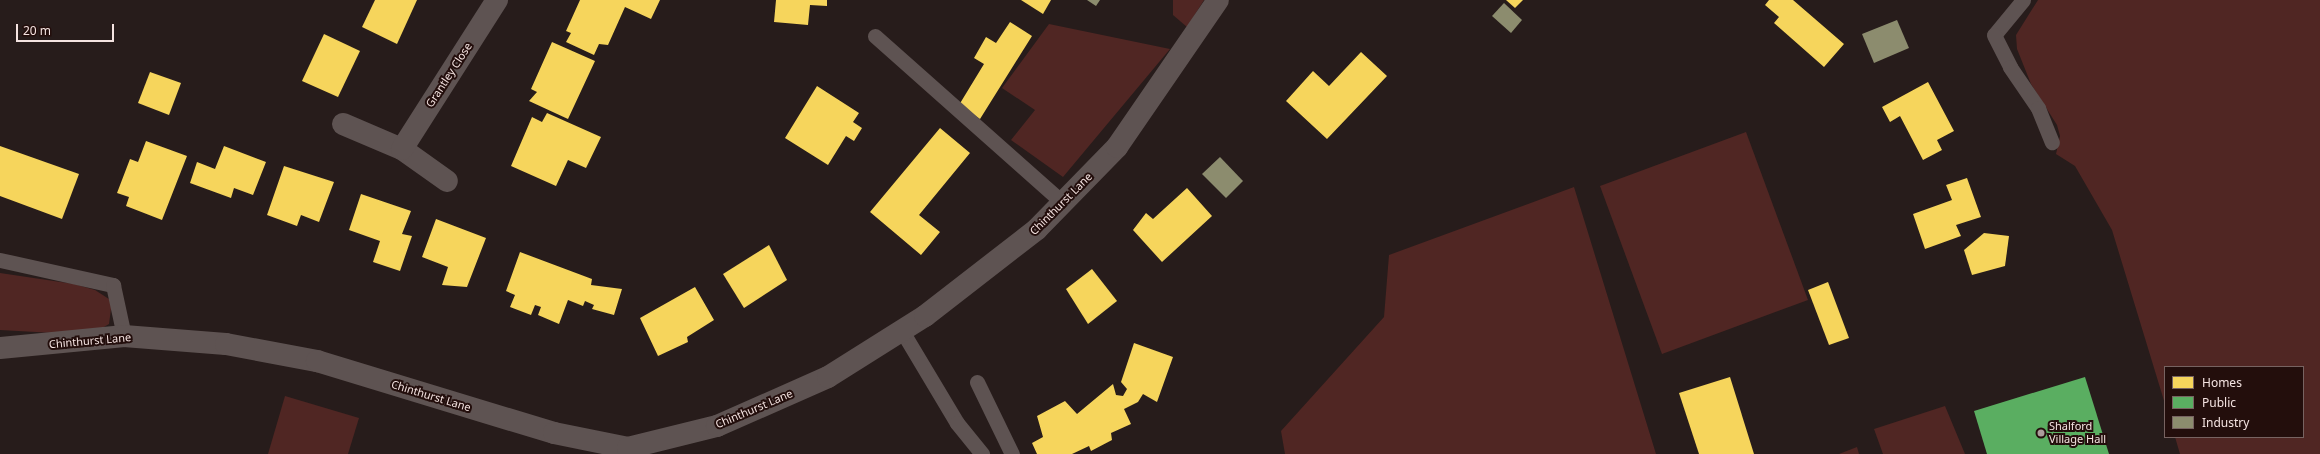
<!DOCTYPE html>
<html>
<head>
<meta charset="utf-8">
<style>
  body { margin:0 }
  #map { position:relative; width:2320px; height:454px; overflow:hidden; background:#271c1b; font-family:"Noto Sans",sans-serif }
  div>[style] { position:absolute }
  .green>* { inset:0; background:#502623 }
  .homes>* { inset:0; background:#f6d55c }
  .public>* { inset:0; background:#5aae61 }
  .industry>* { inset:0; background:#8c8c6e }
  .lane>* { height:15px; margin:-7.5px; padding:0 7.5px; transform-origin:7.5px; border-radius:7.5px; background:#5e5352 }
  .street>* { height:22px; margin:-11px; padding:0 11px; transform-origin:11px; border-radius:11px; background:#5e5352 }
  .dots>* { width:11px; height:11px; translate:-50% -50%; box-sizing:border-box; border:2px solid #230e0c; border-radius:50% }
  span { translate:-50% -50%; white-space:nowrap; text-align:center; line-height:1.15; -webkit-text-stroke:4px #230e0c; paint-order:stroke }
  .street-label { font-size:11px; color:#f4e3e1 }
  .poi-label { font-size:11px; color:#f4e3e1 }
  .left { translate:0 -50%; text-align:left }
  .legend { position:absolute; left:2164px; top:366px; width:140px; height:72px; box-sizing:border-box; background:#230e0c; border:1px solid #776361; margin:0; padding:5px 7px; list-style:none; font-size:12px; color:#f4e3e1 }
  .legend li { display:flex; align-items:center; gap:8px; height:20px }
  .legend b { width:20px; border:1px solid #776361 }
  .scale { position:absolute; left:16px; top:24px; width:98px; height:18px; box-sizing:border-box; border:2px solid #f4e3e1; border-top:0; padding-left:5px; font-size:12px; line-height:14px; white-space:nowrap; color:#f4e3e1; -webkit-text-stroke:3px #230e0c; paint-order:stroke }
</style>
</head>
<body>
<div id="map">
  <div class="green">
    <div style="clip-path:polygon(1173px 0,1204px 0,1187px 27px,1173px 15px)"></div>
    <div style="clip-path:polygon(2038px 0,2320px 0,2320px 454px,2180px 454px,2175px 437px,2303px 437px,2303px 367px,2165px 367px,2165px 404px,2112px 230px,2075px 166px,2056px 154px,2060px 136px,2057px 125px,2031px 84px,2017px 49px,2016px 35px)"></div>
    <div style="clip-path:polygon(1049px 24px,1170px 49px,1063px 177px,1011px 140px,1035px 110px,1002px 88px)"></div>
    <div style="clip-path:polygon(1746px 132px,1808px 300px,1662px 354px,1600px 186px)"></div>
    <div style="clip-path:polygon(1574px 187px,1656px 454px,1285px 454px,1281px 431px,1384px 317px,1389px 255px)"></div>
    <div style="clip-path:polygon(0 273px,74px 284px,95px 290px,112px 301px,109px 324px,90px 335px,0 330px)"></div>
    <div style="clip-path:polygon(285px 396px,359px 418px,348px 454px,268px 454px)"></div>
    <div style="clip-path:polygon(1945px 406px,1965px 454px,1883px 454px,1874px 429px)"></div>
    <div style="clip-path:polygon(1857px 447px,1859px 454px,1839px 454px)"></div>
  </div>
  <div class="homes">
    <div style="clip-path:polygon(375px 0,417px 0,397px 44px,362px 27px)"></div>
    <div style="clip-path:polygon(580px 0,660px 0,651px 19px,625px 7px,608px 45px,599px 44px,594px 55px,566px 42px,571px 33px,566px 31px)"></div>
    <div style="clip-path:polygon(776px 0,827px 0,827px 6px,810px 5px,808px 25px,774px 22px)"></div>
    <div style="clip-path:polygon(1021px 0,1051px 0,1043px 14px)"></div>
    <div style="clip-path:polygon(1506px 0,1523px 0,1515px 8px)"></div>
    <div style="clip-path:polygon(1769px 0,1793px 0,1844px 44px,1824px 67px,1774px 23px,1779px 17px,1765px 5px)"></div>
    <div style="clip-path:polygon(1010px 22px,1032px 36px,980px 119px,959px 105px,984px 64px,974px 58px,986px 37px,996px 43px)"></div>
    <div style="clip-path:polygon(324px 34px,360px 51px,338px 97px,302px 81px)"></div>
    <div style="clip-path:polygon(552px 42px,595px 61px,568px 119px,529px 101px,537px 92px,531px 89px)"></div>
    <div style="clip-path:polygon(1361px 52px,1387px 76px,1327px 139px,1286px 101px,1313px 71px,1329px 86px)"></div>
    <div style="clip-path:polygon(150px 72px,181px 83px,169px 115px,138px 103px)"></div>
    <div style="clip-path:polygon(1928px 82px,1954px 131px,1937px 140px,1942px 150px,1923px 160px,1900px 116px,1890px 122px,1882px 107px)"></div>
    <div style="clip-path:polygon(817px 86px,859px 113px,853px 122px,862px 128px,854px 141px,846px 136px,828px 165px,785px 138px)"></div>
    <div style="clip-path:polygon(547px 113px,601px 137px,586px 168px,568px 160px,556px 186px,511px 166px,532px 117px,542px 122px)"></div>
    <div style="clip-path:polygon(940px 128px,970px 153px,919px 215px,940px 232px,921px 255px,870px 212px)"></div>
    <div style="clip-path:polygon(146px 141px,187px 156px,162px 220px,126px 206px,129px 197px,117px 193px,130px 159px,138px 162px)"></div>
    <div style="clip-path:polygon(0 146px,79px 174px,62px 219px,0 196px)"></div>
    <div style="clip-path:polygon(224px 146px,266px 162px,253px 195px,234px 188px,231px 198px,190px 183px,197px 162px,215px 169px)"></div>
    <div style="clip-path:polygon(284px 166px,334px 182px,319px 222px,301px 215px,297px 226px,267px 215px)"></div>
    <div style="clip-path:polygon(1967px 178px,1981px 217px,1956px 225px,1961px 236px,1925px 249px,1913px 214px,1952px 200px,1946px 185px)"></div>
    <div style="clip-path:polygon(1187px 188px,1212px 216px,1162px 262px,1133px 230px,1146px 213px,1153px 219px)"></div>
    <div style="clip-path:polygon(361px 194px,411px 211px,402px 234px,412px 236px,400px 271px,373px 262px,380px 241px,349px 230px)"></div>
    <div style="clip-path:polygon(436px 219px,486px 238px,467px 287px,442px 285px,448px 267px,422px 257px)"></div>
    <div style="clip-path:polygon(1984px 233px,2009px 236px,2005px 266px,1972px 275px,1964px 250px)"></div>
    <div style="clip-path:polygon(769px 245px,787px 280px,744px 308px,723px 274px)"></div>
    <div style="clip-path:polygon(520px 252px,592px 279px,591px 285px,622px 289px,614px 315px,592px 309px,594px 305px,585px 301px,583px 306px,568px 300px,559px 324px,538px 315px,541px 307px,535px 305px,531px 315px,510px 307px,515px 295px,506px 291px)"></div>
    <div style="clip-path:polygon(1092px 269px,1117px 301px,1088px 324px,1066px 289px)"></div>
    <div style="clip-path:polygon(1828px 282px,1849px 338px,1829px 345px,1808px 290px)"></div>
    <div style="clip-path:polygon(695px 287px,714px 320px,687px 337px,688px 342px,658px 356px,640px 318px)"></div>
    <div style="clip-path:polygon(1134px 343px,1173px 357px,1157px 402px,1143px 394px,1138px 402px,1124px 409px,1131px 424px,1111px 433px,1112px 440px,1091px 451px,1089px 446px,1072px 454px,1037px 454px,1032px 443px,1043px 437px,1037px 416px,1065px 401px,1077px 414px,1113px 384px,1116px 395px,1123px 396px,1127px 389px,1121px 382px)"></div>
    <div style="clip-path:polygon(1730px 377px,1754px 454px,1699px 454px,1679px 393px)"></div>
  </div>
  <div class="public">
    <div style="clip-path:polygon(2085px 377px,2109px 454px,1987px 454px,1974px 411px)"></div>
  </div>
  <div class="industry">
    <div style="clip-path:polygon(1087px 0,1100px 0,1096px 6px)"></div>
    <div style="clip-path:polygon(1504px 3px,1522px 20px,1511px 33px,1492px 16px)"></div>
    <div style="clip-path:polygon(1897px 20px,1909px 48px,1874px 63px,1862px 34px)"></div>
    <div style="clip-path:polygon(1220px 157px,1243px 181px,1226px 198px,1202px 174px)"></div>
  </div>
  <div class="lane">
    <div style="left:2023px;top:0;width:45px;rotate:129.6deg"></div>
    <div style="left:1994px;top:35px;width:36px;rotate:63deg"></div>
    <div style="left:2010px;top:67px;width:50px;rotate:55.7deg"></div>
    <div style="left:2038px;top:108px;width:37px;rotate:68deg"></div>
    <div style="left:875px;top:36px;width:251px;rotate:41.6deg"></div>
    <div style="left:0;top:260px;width:116px;rotate:12.5deg"></div>
    <div style="left:113px;top:285px;width:52px;rotate:77.8deg"></div>
    <div style="left:902px;top:331px;width:107px;rotate:59.1deg"></div>
    <div style="left:957px;top:423px;width:40px;rotate:51deg"></div>
    <div style="left:977px;top:382px;width:80px;rotate:64.1deg"></div>
  </div>
  <div class="street">
    <div style="left:343px;top:124px;width:64px;rotate:23deg"></div>
    <div style="left:402px;top:149px;width:55px;rotate:35.4deg"></div>
    <div style="left:402px;top:149px;width:177px;rotate:-57.5deg"></div>
    <div style="left:0;top:348px;width:125px;rotate:-5.5deg"></div>
    <div style="left:124px;top:336px;width:102px;rotate:4.5deg"></div>
    <div style="left:226px;top:344px;width:93px;rotate:10.6deg"></div>
    <div style="left:317px;top:361px;width:248px;rotate:16.9deg"></div>
    <div style="left:554px;top:433px;width:76px;rotate:11.5deg"></div>
    <div style="left:628px;top:448px;width:92px;rotate:-13.9deg"></div>
    <div style="left:717px;top:426px;width:121px;rotate:-23.8deg"></div>
    <div style="left:828px;top:377px;width:115px;rotate:-32.2deg"></div>
    <div style="left:925px;top:316px;width:142px;rotate:-37.8deg"></div>
    <div style="left:1037px;top:229px;width:115px;rotate:-45.7deg"></div>
    <div style="left:1117px;top:147px;width:178px;rotate:-55.5deg"></div>
  </div>
  <div class="dots">
    <div style="left:2041px;top:433px;background:#ac9d9c"></div>
  </div>
  <div class="street-label">
    <span style="left:449px;top:75px;rotate:-57deg">Grantley Close</span>
    <span style="left:1061px;top:204px;rotate:-45deg">Chinthurst Lane</span>
    <span style="left:90px;top:341px;rotate:-5deg">Chinthurst Lane</span>
    <span style="left:431px;top:396px;rotate:17deg">Chinthurst Lane</span>
    <span style="left:754px;top:409px;rotate:-23deg">Chinthurst Lane</span>
  </div>
  <div class="poi-label">
    <span class="left" style="left:2049px;top:433px">Shalford<br>Village Hall</span>
  </div>
  <ul class="legend">
  <li><b style="height:11px;background:#f6d55c"></b>Homes</li>
  <li><b style="height:11px;background:#5aae61"></b>Public</li>
  <li><b style="height:11px;background:#8c8c6e"></b>Industry</li>
  </ul>
  <div class="scale">20 m</div>
</div>
</body>
</html>
